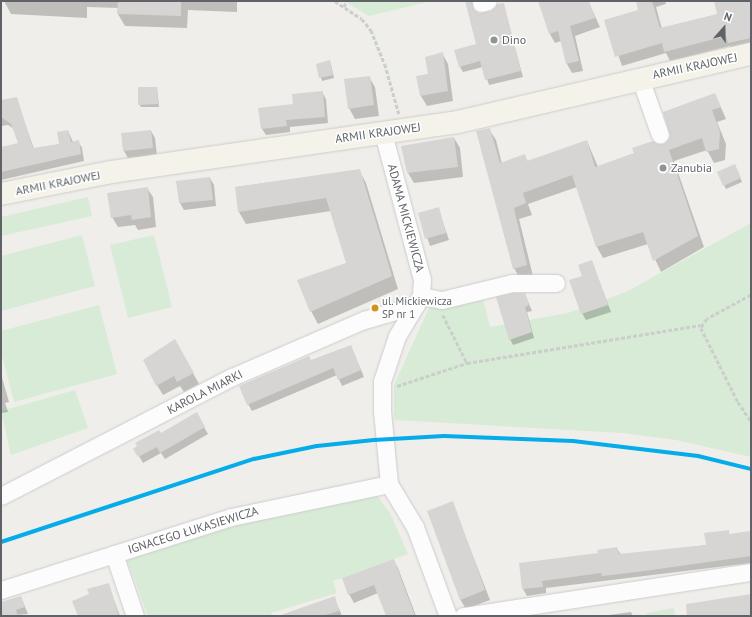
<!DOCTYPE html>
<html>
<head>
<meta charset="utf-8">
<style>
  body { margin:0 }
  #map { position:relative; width:752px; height:617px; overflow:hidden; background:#efeeea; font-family:"PT Sans",sans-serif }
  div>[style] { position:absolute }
  .green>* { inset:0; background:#d8ebd6 }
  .shadow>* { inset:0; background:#0003 }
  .building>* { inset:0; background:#d6d5d3 }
  .path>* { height:2.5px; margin-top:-1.25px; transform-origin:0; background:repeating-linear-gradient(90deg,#cacfcc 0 4px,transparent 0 6px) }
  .roads { filter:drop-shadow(0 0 1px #cbcccc) drop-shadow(0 0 1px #cbcccc) }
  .minor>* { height:17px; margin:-8.5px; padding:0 8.5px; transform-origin:8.5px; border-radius:8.5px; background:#fdfcfc }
  .major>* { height:22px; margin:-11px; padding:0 11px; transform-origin:11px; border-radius:11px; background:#f4f2e9 }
  .rail-1>* { height:4px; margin:-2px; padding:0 2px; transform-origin:2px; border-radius:2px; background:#05ace9 }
  .dots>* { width:11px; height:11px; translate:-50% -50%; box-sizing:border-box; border:2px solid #fff; border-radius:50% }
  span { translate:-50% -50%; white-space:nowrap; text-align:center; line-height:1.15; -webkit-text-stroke:3px #fff; paint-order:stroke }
  .bus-label { font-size:11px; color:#5f6368 }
  .left { translate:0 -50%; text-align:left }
  .poi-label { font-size:12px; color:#5f6368 }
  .street-label { font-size:12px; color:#5f6368 }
  .frame { position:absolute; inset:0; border:2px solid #5f6368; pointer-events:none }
  .north { position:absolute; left:704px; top:8px; width:40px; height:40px; -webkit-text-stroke:3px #fff; paint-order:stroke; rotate:20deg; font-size:11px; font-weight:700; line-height:16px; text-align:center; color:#5f6368 }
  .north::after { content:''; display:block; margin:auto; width:14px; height:18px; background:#5f6368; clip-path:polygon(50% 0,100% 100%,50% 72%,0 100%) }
</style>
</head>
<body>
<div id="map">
  <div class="green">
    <div style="clip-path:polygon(344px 1px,431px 1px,369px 16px)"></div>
    <div style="clip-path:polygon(88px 197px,92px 216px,1px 236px,1px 217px)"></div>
    <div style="clip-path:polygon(751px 223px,751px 457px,676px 440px,623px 433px,394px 420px,394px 385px,429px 308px,483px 298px,490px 327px,568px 313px,626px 292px)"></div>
    <div style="clip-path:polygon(82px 235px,95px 286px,1px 311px,1px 256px)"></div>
    <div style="clip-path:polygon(154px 235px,172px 307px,128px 318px,110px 245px)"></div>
    <div style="clip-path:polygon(99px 305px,117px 374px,14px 402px,1px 352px,1px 331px)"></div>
    <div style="clip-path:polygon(75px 390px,88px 428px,11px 455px,1px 411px)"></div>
    <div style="clip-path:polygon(376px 494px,390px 513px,408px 554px,333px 581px,337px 593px,271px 613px,272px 616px,148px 616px,126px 557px,221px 527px)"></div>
    <div style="clip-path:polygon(674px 608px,675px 616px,647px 616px,646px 613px)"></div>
  </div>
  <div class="shadow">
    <div style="clip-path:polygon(4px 1px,237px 1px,237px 12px,188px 10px,187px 28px,125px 26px,118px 14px,119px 8px,87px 7px,87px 18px,11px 14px)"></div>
    <div style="clip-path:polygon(468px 1px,472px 1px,474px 10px,479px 14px,492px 11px,503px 4px,523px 77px,489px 85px,483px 67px,463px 72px,460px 67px,477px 45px)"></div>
    <div style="clip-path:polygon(539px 1px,588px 1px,600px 27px,575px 36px,583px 71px,572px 73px,567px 64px,561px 41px,555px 43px,550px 34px)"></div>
    <div style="clip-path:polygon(637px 1px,665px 1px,666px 4px,656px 7px,662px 29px,718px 15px,715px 1px,751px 1px,751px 49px,734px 52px,730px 46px,670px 61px,666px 53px,622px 66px,606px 20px,640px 10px)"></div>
    <div style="clip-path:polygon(442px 53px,448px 64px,453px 101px,427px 106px,421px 96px,417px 77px,430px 74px)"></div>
    <div style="clip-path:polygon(317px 64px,331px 64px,334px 78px,322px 81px)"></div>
    <div style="clip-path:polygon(369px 77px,375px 87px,379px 116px,355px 119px,349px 108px)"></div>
    <div style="clip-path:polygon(157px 88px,159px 107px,141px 107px,139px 104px)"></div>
    <div style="clip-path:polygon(322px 92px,326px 99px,328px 123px,290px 127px,290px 132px,266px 135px,262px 129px,294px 104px)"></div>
    <div style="clip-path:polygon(715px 94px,726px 119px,717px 122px,726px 144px,725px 160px,714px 163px,707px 150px,674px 161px,704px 247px,661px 272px,648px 244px,603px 258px,597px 247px,577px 187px,528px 204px,532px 215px,519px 219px,533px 276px,520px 279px,514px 268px,489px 129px,496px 140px,502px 164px,524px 155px,528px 162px,587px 141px,598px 167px,664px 145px)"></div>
    <div style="clip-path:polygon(16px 98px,34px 149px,60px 144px,68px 131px,73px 142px,78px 141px,82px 148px,84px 161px,1px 180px,1px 148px,20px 144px,14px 129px,8px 125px,1px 126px,1px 101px)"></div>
    <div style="clip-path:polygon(151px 131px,155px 138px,157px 155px,128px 158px,124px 151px,122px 134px)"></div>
    <div style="clip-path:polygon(454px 138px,460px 148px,463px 177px,414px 183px,408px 173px,402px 147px)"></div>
    <div style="clip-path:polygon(736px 168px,742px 182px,726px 189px,718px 172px)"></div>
    <div style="clip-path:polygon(359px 170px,366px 183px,398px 289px,318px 324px,311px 311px,347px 263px,331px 211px,246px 224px,239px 212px,236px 187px)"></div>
    <div style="clip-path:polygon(210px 178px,214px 185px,216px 206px,184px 210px,180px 203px,178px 182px)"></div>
    <div style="clip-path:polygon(147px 188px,153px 197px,156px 227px,138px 230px,135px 225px,118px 227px,112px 217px)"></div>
    <div style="clip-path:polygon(438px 208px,449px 240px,430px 246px,419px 214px)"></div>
    <div style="clip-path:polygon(592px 262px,611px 312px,586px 320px,582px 313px,584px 277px)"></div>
    <div style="clip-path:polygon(525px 294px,532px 311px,527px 312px,534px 338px,513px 345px,510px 339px)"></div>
    <div style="clip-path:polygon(351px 346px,364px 377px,342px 386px,337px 375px,252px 411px,248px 404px,311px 361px)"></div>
    <div style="clip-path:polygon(181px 351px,199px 384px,184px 392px,180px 386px,163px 395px,157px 385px)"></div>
    <div style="clip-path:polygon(1px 374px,9px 402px,5px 403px,8px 412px,1px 413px)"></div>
    <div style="clip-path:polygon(196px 413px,208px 434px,165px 459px,161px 453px,143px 463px,135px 449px)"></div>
    <div style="clip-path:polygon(452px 502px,490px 600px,466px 609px,460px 599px)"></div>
    <div style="clip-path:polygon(728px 531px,730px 535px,751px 532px,751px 563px,546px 588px,546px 593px,527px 596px,523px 589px,617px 548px,621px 555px,707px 545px)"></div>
    <div style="clip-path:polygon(393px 560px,398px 568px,416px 616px,387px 616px,378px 593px,354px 603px,349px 594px)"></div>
    <div style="clip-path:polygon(108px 584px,120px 616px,79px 616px,90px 595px)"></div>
    <div style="clip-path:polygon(21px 597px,28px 614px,1px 616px,1px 603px)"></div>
    <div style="clip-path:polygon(334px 597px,342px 616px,279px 616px)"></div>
    <div style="clip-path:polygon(631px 612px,633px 616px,602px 616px)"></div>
  </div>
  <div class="building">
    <div style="clip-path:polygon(118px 1px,181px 1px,181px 16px,117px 14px)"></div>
    <div style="clip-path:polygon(465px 1px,471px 1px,474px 10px,479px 13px,491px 11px,497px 4px,504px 3px,521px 71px,485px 80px,480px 61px,459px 67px,454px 50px,476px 44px)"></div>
    <div style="clip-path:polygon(538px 1px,589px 1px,595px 18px,570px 26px,579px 61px,566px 64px,558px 31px,549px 34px)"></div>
    <div style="clip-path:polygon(636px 1px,652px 1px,660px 28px,717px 14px,714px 1px,751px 1px,751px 38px,728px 43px,726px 36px,664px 52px,662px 43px,615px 57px,604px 20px,638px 10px)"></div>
    <div style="clip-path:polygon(443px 52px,448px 91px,420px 96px,416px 76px,428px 74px,425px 57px)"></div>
    <div style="clip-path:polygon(330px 60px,333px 75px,319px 78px,316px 64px)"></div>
    <div style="clip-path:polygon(370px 76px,374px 105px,348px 109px,344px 79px)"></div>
    <div style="clip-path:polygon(138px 87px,157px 87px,158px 104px,138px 105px)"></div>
    <div style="clip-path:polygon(323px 91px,325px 117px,286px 120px,287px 126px,261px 129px,258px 108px,293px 104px,292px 94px)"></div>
    <div style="clip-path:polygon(715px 93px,721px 107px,712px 110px,720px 132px,719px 149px,706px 152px,702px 138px,669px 150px,698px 236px,653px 261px,643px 232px,596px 247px,572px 175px,523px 193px,526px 203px,514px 208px,527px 265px,513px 269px,476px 131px,490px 128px,500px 163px,525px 154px,527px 161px,587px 140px,595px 167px,634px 153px,632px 148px,653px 141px,664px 144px,670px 136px,663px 112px)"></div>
    <div style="clip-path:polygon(17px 97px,33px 148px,59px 144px,57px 132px,68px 130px,71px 142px,79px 140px,81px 154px,1px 172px,1px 147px,18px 143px,11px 124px,1px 117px,1px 100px)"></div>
    <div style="clip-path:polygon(151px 130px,153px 148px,123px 151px,121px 133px)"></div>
    <div style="clip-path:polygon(454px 137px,458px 167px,407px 173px,401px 146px)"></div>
    <div style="clip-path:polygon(735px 164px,741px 178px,723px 186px,717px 172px)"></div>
    <div style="clip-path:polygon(360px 169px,392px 276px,310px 312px,297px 280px,346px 263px,326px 198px,238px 212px,235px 187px)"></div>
    <div style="clip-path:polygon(210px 177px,213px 200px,179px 203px,176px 181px)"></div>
    <div style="clip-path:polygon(148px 187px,151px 217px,132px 220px,131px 215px,111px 218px,107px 193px)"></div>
    <div style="clip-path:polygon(439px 207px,446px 233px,425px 239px,418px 213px)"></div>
    <div style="clip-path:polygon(592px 260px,608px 305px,581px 314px,569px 280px,582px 276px,578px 265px)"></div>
    <div style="clip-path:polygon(513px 293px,525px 293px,529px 305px,525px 307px,532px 332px,509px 340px,496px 297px)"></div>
    <div style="clip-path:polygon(175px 339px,194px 373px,177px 382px,174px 376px,156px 386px,143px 360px)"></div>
    <div style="clip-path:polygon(351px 345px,361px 370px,338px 380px,333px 368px,247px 405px,239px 386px,309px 356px,311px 360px)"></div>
    <div style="clip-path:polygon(197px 412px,205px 427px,160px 453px,157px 447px,138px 457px,133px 449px,137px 446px,135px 443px,159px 430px,161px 433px)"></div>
    <div style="clip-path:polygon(453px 501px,485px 590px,460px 600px,427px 511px)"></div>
    <div style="clip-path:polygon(729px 530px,729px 534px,751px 531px,751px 556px,637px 572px,602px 576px,601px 573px,542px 581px,543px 587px,522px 589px,519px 563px,598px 553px,597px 550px,617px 547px,619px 554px,706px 545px,704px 533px)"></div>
    <div style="clip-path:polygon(394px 559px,406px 592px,415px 616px,386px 616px,374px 585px,348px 595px,342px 578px)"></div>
    <div style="clip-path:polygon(109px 583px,119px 616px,78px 616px,72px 601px,89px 594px,87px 589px)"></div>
    <div style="clip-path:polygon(751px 594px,751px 616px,687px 616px,686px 604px)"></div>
    <div style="clip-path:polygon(21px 596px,25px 607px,16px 610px,18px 616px,1px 616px,1px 602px)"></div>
    <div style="clip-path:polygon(335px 596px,339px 611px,322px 616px,284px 616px,284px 614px)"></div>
  </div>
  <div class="path">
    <div style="left:335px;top:1px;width:32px;rotate:34deg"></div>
    <div style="left:362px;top:19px;width:14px;rotate:51deg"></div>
    <div style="left:371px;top:30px;width:37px;rotate:68deg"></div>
    <div style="left:385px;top:64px;width:52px;rotate:74.4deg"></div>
    <div style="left:344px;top:7px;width:6px;rotate:-72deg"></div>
    <div style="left:751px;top:295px;width:50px;rotate:151.4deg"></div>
    <div style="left:707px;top:319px;width:11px;rotate:124deg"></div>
    <div style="left:701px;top:328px;width:83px;rotate:63.4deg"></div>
    <div style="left:738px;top:402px;width:23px;rotate:56deg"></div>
    <div style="left:443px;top:315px;width:54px;rotate:63.4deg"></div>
    <div style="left:397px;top:386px;width:74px;rotate:-18.2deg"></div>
    <div style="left:467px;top:363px;width:237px;rotate:-9.2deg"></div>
  </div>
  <div class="roads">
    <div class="minor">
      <div style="left:481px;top:3px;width:7px;rotate:-16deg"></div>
      <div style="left:640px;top:78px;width:60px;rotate:70.7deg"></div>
      <div style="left:383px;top:133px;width:152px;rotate:75.1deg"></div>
      <div style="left:422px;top:280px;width:16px;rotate:94deg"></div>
      <div style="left:421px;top:296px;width:47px;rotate:121deg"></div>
      <div style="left:397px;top:336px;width:47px;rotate:108.4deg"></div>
      <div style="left:382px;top:381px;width:30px;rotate:90deg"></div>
      <div style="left:382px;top:411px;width:73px;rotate:84.5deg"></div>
      <div style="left:389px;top:484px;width:50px;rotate:58.8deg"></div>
      <div style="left:415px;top:527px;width:95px;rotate:69.7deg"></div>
      <div style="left:421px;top:296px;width:21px;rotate:11deg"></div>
      <div style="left:442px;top:300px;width:72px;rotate:-13.7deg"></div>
      <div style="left:512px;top:283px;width:44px"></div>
      <div style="left:1px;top:496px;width:260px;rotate:-27.3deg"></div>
      <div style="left:232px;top:377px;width:144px;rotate:-23.4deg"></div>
      <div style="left:364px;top:320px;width:54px;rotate:-16.1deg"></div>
      <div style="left:114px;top:554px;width:65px;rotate:71.3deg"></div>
      <div style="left:1px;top:590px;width:241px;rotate:-17.6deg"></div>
      <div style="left:231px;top:517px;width:161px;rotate:-11.8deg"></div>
      <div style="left:463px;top:616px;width:291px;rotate:-8.7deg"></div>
    </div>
    <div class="major">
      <div style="left:1px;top:194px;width:112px;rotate:-11.3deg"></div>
      <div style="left:111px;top:172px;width:351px;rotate:-8.2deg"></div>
      <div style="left:458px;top:122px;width:301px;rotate:-13.1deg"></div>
    </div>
  </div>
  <div class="rail-1">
    <div style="left:1px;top:542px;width:266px;rotate:-18.2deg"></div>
    <div style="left:254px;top:459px;width:64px;rotate:-11.7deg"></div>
    <div style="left:317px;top:446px;width:57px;rotate:-6deg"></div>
    <div style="left:374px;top:440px;width:70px;rotate:-3.3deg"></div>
    <div style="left:444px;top:436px;width:129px;rotate:2.2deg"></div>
    <div style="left:573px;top:441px;width:126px;rotate:6.8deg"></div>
    <div style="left:698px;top:456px;width:55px;rotate:13.8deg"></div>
  </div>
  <div class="dots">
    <div style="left:494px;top:40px;background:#919496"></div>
    <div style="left:663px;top:168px;background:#919496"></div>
    <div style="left:375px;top:308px;background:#d1951a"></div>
  </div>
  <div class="bus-label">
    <span class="left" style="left:382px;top:308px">ul. Mickiewicza<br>SP nr 1</span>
  </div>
  <div class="poi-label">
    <span class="left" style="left:502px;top:40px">Dino</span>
    <span class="left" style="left:671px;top:168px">Zanubia</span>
  </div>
  <div class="street-label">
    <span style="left:695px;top:66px;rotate:-12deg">ARMII KRAJOWEJ</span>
    <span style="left:378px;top:133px;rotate:-8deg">ARMII KRAJOWEJ</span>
    <span style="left:58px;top:183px;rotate:-11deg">ARMII KRAJOWEJ</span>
    <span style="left:406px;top:218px;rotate:75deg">ADAMA MICKIEWICZA</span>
    <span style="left:205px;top:392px;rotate:-27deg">KAROLA MIARKI</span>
    <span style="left:193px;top:530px;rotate:-17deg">IGNACEGO ŁUKASIEWICZA</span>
  </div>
  <div class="frame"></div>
  <div class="north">N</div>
</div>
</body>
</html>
